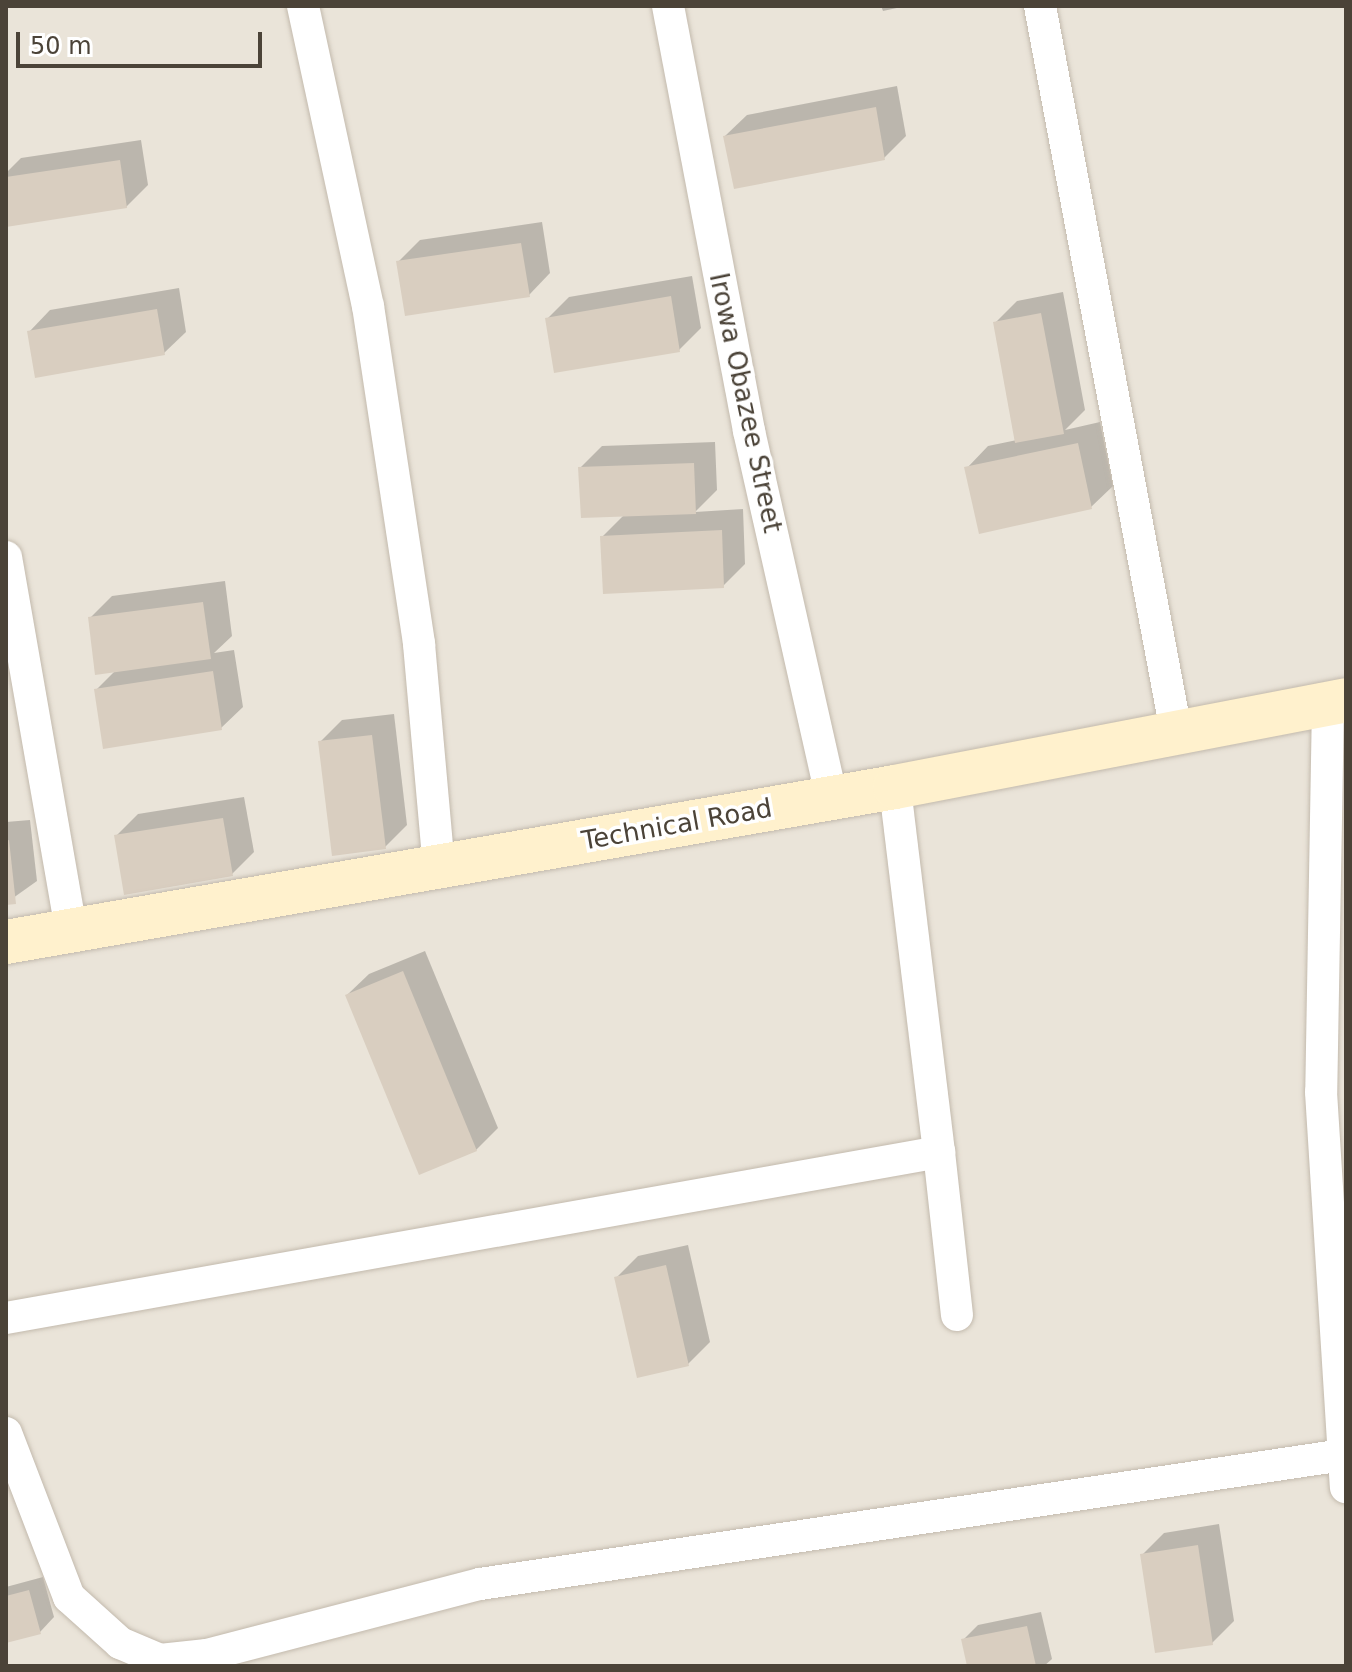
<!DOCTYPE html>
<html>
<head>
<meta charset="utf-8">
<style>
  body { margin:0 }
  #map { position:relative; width:1352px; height:1672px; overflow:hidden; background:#f6f3ec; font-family:"DejaVu Sans",sans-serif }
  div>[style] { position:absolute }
  .residential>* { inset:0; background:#eae4d9 }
  .shadow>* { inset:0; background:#0003 }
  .building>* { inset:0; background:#d9cec0 }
  .roads { filter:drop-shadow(0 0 2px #c3baad) drop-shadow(0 0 2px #c3baad) }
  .street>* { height:32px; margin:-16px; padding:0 16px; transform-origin:16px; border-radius:16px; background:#fff }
  .secondary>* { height:44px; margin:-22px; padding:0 22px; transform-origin:22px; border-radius:22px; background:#fff1cd }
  span { translate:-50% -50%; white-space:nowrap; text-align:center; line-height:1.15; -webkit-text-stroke:7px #fff; paint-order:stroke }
  .street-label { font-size:26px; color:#4b4338 }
  .frame { position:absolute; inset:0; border:8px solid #4b4338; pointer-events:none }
  .scale { position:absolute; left:16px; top:32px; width:246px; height:36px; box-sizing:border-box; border:4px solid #4b4338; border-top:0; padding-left:10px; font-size:24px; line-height:28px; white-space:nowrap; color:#4b4338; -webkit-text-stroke:6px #fff; paint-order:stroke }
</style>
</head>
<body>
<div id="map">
  <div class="residential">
    <div style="clip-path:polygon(6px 6px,1346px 6px,1346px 1666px,6px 1666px)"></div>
  </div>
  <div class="shadow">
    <div style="clip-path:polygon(881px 6px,906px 6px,883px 11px)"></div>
    <div style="clip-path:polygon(897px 86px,906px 136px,884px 158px,725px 136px,747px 115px)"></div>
    <div style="clip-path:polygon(141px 140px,148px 185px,126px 207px,6px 225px,6px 173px,21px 158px)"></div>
    <div style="clip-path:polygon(542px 222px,550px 273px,529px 295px,398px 262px,420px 240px)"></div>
    <div style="clip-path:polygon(692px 276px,701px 328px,679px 350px,547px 319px,569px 297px)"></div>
    <div style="clip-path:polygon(179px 288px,186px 332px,164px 353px,29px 332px,50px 310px)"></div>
    <div style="clip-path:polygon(1063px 292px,1085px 410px,1065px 430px,1100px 422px,1113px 486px,1091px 507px,967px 468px,988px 446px,1017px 440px,995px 323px,1017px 301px)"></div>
    <div style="clip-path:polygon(715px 442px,717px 490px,695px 512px,743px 509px,745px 564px,723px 586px,602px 537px,624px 515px,580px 468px,602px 446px)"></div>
    <div style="clip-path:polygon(225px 581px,232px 636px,214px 653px,234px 650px,243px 707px,221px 728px,96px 690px,116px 670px,90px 618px,112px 596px)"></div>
    <div style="clip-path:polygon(394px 714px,407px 825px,385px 847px,320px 742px,342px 720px)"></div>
    <div style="clip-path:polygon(244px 797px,254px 852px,232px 874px,116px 836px,138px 814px)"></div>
    <div style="clip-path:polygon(30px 820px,37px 881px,6px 903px,6px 822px)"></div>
    <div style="clip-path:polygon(425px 951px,498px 1128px,476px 1150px,347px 995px,369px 974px)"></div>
    <div style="clip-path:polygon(688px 1245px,710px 1342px,688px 1364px,616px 1278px,638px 1256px)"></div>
    <div style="clip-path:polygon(1219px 1524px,1234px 1621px,1212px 1643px,1142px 1555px,1164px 1533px)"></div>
    <div style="clip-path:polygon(43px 1577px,54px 1617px,40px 1632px,6px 1641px,6px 1587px)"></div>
    <div style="clip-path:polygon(1041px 1612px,1052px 1659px,1044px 1666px,969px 1666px,963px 1640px,978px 1625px)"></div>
  </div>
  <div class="building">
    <div style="clip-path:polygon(876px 107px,885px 160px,734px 189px,723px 136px)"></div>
    <div style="clip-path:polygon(120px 160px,127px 208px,6px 227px,6px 177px)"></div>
    <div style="clip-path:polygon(521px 243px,530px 297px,405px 316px,396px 261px)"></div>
    <div style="clip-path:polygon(671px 296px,680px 352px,554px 373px,545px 318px)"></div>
    <div style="clip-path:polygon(157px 309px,165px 355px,35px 378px,27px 331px)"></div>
    <div style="clip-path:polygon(1041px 313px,1064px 434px,1015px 443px,993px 322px)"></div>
    <div style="clip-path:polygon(1078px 443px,1092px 509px,979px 534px,964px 467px)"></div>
    <div style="clip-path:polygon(694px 463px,696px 514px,581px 518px,578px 467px)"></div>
    <div style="clip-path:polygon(722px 530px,724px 588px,603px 594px,600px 536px)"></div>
    <div style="clip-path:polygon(203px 602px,211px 659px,95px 675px,88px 617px)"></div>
    <div style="clip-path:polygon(213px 671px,222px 730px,103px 749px,94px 689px)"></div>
    <div style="clip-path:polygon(372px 735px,386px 849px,332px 856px,318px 741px)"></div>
    <div style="clip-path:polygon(223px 818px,233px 876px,124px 895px,114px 835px)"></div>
    <div style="clip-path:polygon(9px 840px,16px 904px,6px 905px,6px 841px)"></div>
    <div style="clip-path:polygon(403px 971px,477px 1151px,419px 1175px,345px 995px)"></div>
    <div style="clip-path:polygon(666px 1265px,689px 1366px,637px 1378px,614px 1277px)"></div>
    <div style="clip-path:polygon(1198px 1545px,1213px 1645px,1155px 1653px,1140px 1554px)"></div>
    <div style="clip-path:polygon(29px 1590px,41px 1634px,6px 1643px,6px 1596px)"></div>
    <div style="clip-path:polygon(1027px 1626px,1036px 1666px,967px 1666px,961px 1639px)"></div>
  </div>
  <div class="roads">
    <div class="street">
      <div style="left:303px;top:6px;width:307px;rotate:77.8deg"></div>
      <div style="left:368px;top:306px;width:342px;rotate:81.4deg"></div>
      <div style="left:419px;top:644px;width:223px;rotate:84.9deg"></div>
      <div style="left:668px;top:6px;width:433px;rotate:79.2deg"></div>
      <div style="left:749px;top:431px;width:376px;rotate:77.3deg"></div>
      <div style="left:1040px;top:6px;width:738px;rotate:79.38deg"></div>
      <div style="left:6px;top:557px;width:379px;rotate:80.1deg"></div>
      <div style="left:1328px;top:704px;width:388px;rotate:91deg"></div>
      <div style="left:1321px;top:1092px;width:396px;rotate:86.4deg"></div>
      <div style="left:939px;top:1152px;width:164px;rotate:83.7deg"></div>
      <div style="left:6px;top:1318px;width:948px;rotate:-10.09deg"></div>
      <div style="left:939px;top:1152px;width:368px;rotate:-96.9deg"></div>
      <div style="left:6px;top:1433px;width:176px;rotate:69deg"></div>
      <div style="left:69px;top:1597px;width:69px;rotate:42deg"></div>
      <div style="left:120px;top:1643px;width:43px;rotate:23deg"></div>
      <div style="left:160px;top:1660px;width:47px;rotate:-6.1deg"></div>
      <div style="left:207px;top:1655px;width:282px;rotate:-14.6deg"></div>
      <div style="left:480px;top:1584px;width:873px;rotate:-8.5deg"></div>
    </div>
    <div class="secondary">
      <div style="left:6px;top:942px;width:902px;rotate:-9.89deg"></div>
      <div style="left:895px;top:787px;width:459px;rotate:-10.9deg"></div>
    </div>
  </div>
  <div class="street-label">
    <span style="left:745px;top:403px;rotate:78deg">Irowa Obazee Street</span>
    <span style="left:677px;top:825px;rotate:-10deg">Technical Road</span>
  </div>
  <div class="frame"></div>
  <div class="scale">50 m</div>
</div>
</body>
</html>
